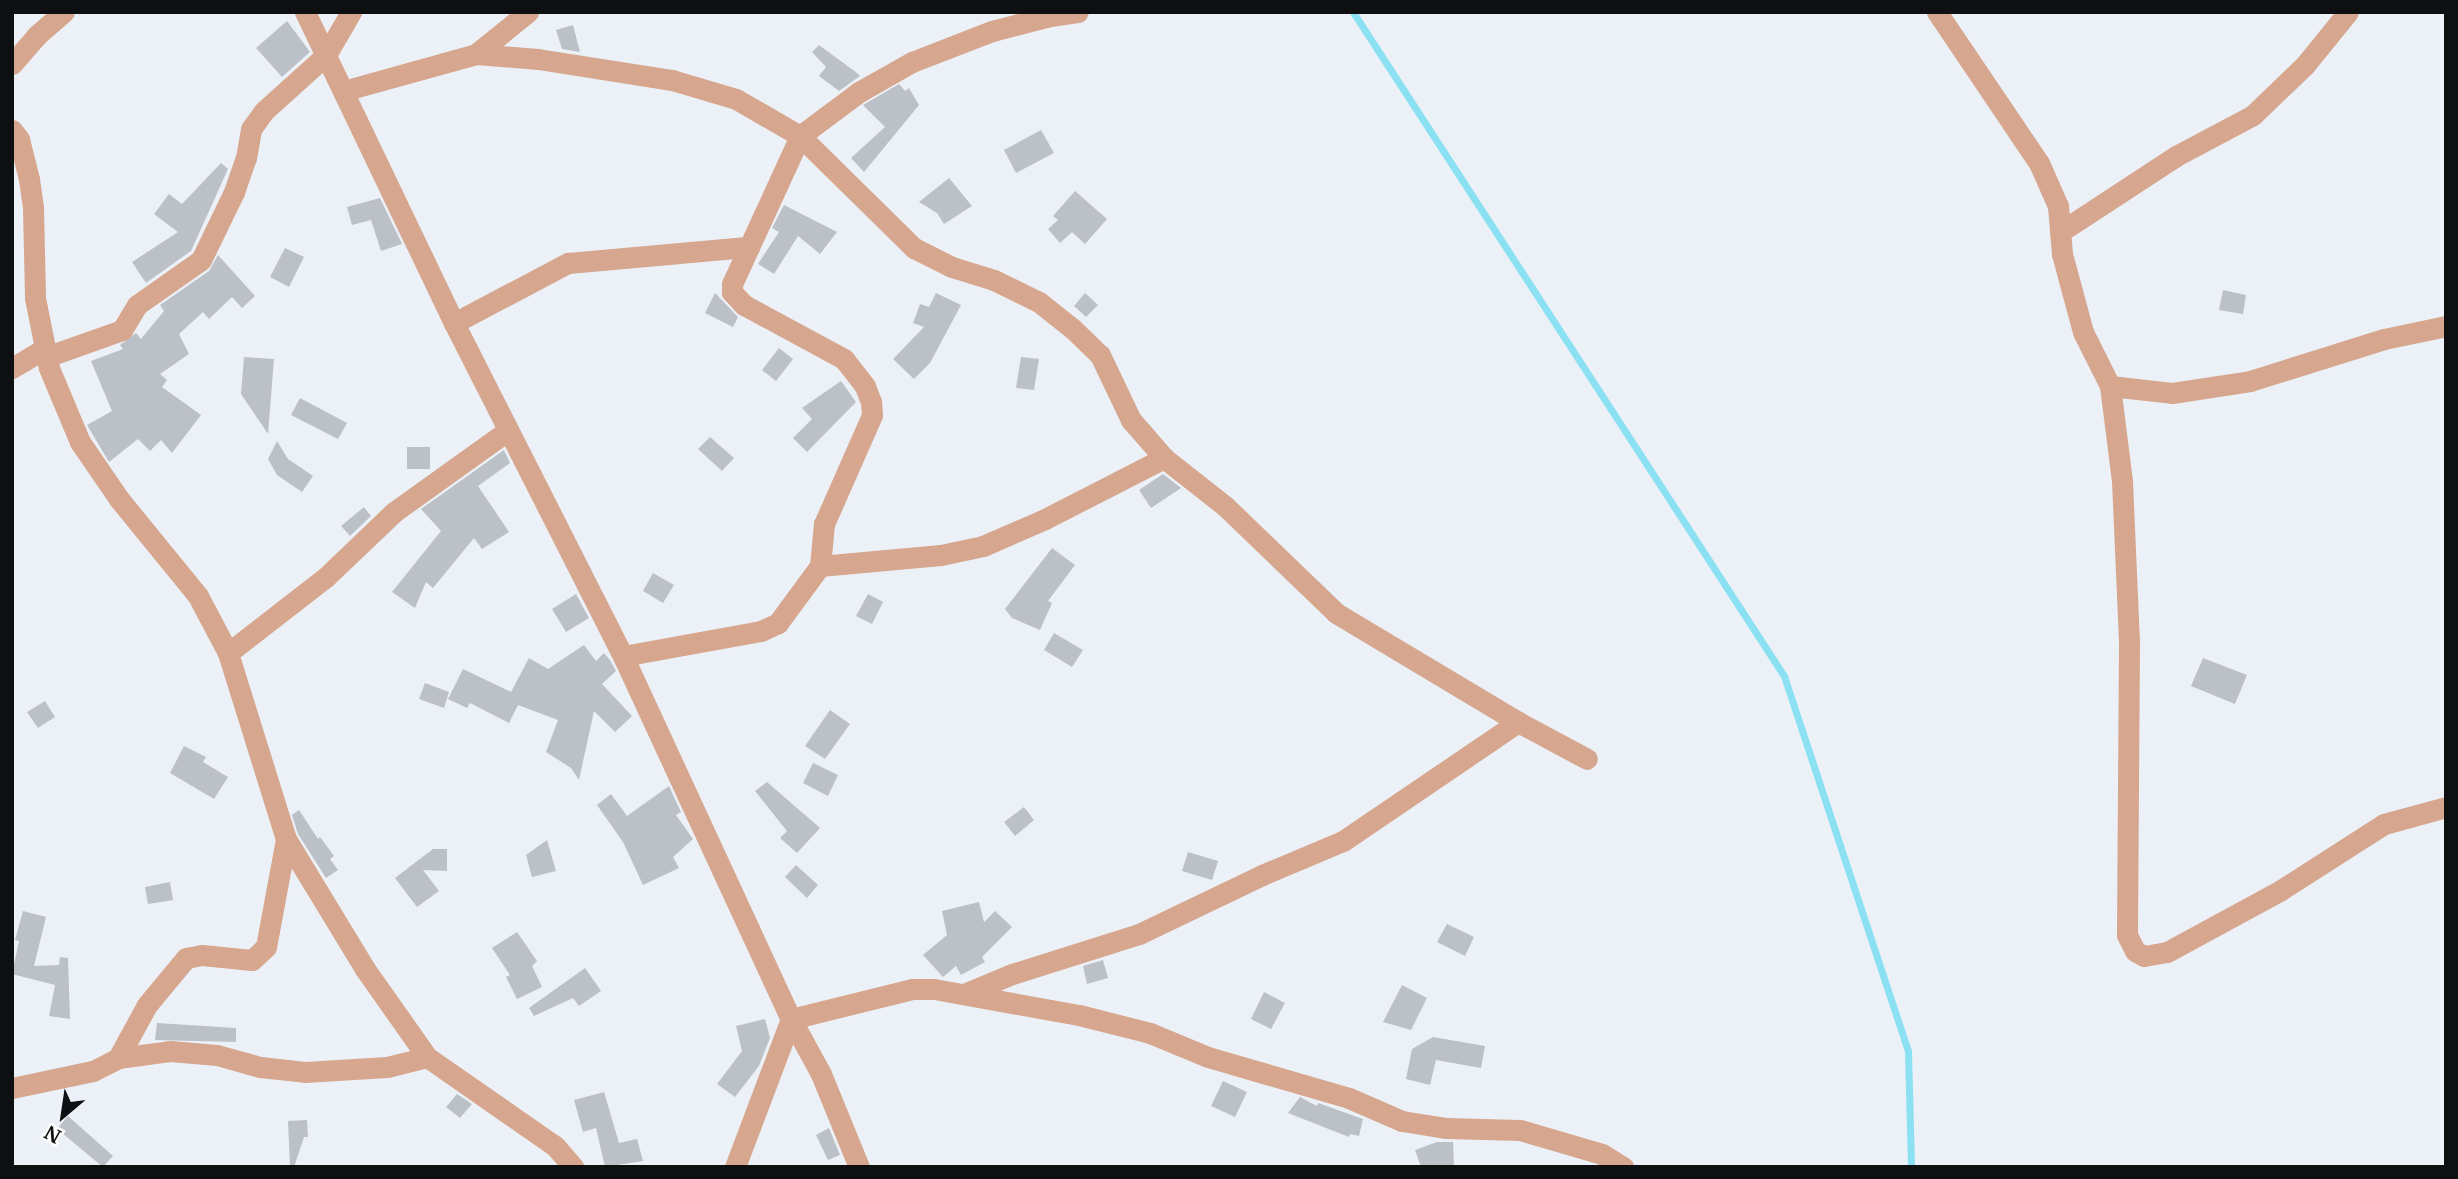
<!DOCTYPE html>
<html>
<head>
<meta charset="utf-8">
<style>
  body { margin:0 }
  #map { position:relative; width:2458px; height:1179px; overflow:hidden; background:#ecf1f8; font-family:Merriweather,serif }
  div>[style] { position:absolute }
  .stream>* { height:7px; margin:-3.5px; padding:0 3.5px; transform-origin:3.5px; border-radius:3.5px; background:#8be1f2 }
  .building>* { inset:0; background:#bcc0c7 }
  .street>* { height:21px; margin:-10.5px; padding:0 10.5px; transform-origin:10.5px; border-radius:10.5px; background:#d6a78e }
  span { translate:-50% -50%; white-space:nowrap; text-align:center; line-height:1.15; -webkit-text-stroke:7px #fefefe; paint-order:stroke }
  .frame { position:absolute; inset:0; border:14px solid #0d0f11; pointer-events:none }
  .north { position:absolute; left:28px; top:1081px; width:70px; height:70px; -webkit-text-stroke:5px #fefefe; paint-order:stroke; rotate:209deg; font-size:19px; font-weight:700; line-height:28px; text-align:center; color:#0d0f11 }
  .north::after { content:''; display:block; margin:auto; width:24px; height:32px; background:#0d0f11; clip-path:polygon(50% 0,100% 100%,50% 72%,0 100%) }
</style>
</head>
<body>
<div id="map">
  <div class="stream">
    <div style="left:1353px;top:12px;width:792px;rotate:57.01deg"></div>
    <div style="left:1784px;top:676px;width:395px;rotate:71.7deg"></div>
    <div style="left:1908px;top:1051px;width:116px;rotate:88.5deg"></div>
  </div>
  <div class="building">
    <div style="clip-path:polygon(287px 21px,310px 52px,282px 77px,256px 48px)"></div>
    <div style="clip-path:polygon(573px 25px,580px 52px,562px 49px,556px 30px)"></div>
    <div style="clip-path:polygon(819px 45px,857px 73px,860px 76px,839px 91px,819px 76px,826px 67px,812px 52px)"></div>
    <div style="clip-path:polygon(899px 84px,905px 91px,909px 88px,919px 105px,864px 172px,851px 158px,885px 127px,863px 105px)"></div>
    <div style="clip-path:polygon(1041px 130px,1054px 153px,1016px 173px,1004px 150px)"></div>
    <div style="clip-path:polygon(221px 163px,228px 169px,191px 251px,146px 283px,132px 262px,178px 232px,154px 214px,169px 194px,182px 204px)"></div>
    <div style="clip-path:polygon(949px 178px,972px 206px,944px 224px,937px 213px,919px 202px)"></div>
    <div style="clip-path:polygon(1075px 191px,1107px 219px,1085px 244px,1072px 232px,1060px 243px,1048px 229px,1058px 220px,1053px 216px)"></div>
    <div style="clip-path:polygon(380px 198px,402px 244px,381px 251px,371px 220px,352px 225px,347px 207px)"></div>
    <div style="clip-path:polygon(784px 205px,837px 232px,820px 254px,798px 236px,774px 274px,758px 264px,779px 232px,772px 228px)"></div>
    <div style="clip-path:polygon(285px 248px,304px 257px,289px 287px,270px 277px)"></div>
    <div style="clip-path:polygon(218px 255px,255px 296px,242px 308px,232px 297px,209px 319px,203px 312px,179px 334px,189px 354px,160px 374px,167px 380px,162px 387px,201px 415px,172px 453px,161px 440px,150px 451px,138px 439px,109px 462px,87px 425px,112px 411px,91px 361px,123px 349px,120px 345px,136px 333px,141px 339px,164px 311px,160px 305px,209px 271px)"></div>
    <div style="clip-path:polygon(2223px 290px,2246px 295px,2243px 314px,2219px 310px)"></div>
    <div style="clip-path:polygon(715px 293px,738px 317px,733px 327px,705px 313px)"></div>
    <div style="clip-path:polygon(936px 293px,961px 305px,930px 363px,914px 379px,893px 359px,924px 327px,913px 323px,920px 304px,929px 307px)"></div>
    <div style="clip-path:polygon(1085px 293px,1098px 305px,1086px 317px,1074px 306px)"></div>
    <div style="clip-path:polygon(779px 348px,793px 359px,776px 381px,762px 370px)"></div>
    <div style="clip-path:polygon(244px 357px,274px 359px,268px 434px,241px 394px)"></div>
    <div style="clip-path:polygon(1021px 357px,1039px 359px,1034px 390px,1016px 388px)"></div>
    <div style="clip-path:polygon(841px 381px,856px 402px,807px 452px,793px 438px,812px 419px,802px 408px)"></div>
    <div style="clip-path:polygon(300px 398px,347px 423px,338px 439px,291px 415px)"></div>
    <div style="clip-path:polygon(710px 437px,734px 458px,722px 471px,698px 449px)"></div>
    <div style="clip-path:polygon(277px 441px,288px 459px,313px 476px,302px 492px,277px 475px,268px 459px)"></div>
    <div style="clip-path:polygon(407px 447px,430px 447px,430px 469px,407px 469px)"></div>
    <div style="clip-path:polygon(504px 450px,510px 463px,478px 486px,509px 532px,482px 549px,474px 538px,433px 588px,426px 582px,415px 608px,392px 592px,441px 531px,421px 509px)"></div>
    <div style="clip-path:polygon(1163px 474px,1181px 488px,1151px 508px,1139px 490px)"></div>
    <div style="clip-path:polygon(364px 507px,371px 516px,350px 536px,341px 526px)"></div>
    <div style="clip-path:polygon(1052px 548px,1075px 565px,1048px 601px,1052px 603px,1040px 630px,1012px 618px,1005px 609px)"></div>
    <div style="clip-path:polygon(653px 573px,674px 585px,663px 603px,643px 591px)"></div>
    <div style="clip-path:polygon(576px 594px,589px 618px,566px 632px,552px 609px)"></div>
    <div style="clip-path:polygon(868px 594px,883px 602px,872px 624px,856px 616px)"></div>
    <div style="clip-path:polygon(1054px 633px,1083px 650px,1072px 667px,1044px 650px)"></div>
    <div style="clip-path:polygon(584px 645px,596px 661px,604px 653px,610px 660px,616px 671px,602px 684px,632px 716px,615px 732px,594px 711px,579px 780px,571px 768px,546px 752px,558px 720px,518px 705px,509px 723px,470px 703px,467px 708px,448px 699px,463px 669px,511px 692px,529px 658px,548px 669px)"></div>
    <div style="clip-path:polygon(2203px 658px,2247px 675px,2235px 704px,2191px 686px)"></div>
    <div style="clip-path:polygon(425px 683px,449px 692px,444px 708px,419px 699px)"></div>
    <div style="clip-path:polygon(45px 701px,55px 717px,38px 728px,27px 712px)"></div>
    <div style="clip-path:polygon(830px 710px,850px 724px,825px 759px,805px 746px)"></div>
    <div style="clip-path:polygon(184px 746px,206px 757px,203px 762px,228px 777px,214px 799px,170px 773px)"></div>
    <div style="clip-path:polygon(813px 763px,838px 775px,828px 796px,803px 783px)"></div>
    <div style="clip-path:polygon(767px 782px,820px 828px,797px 853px,780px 838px,787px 831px,755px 791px)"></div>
    <div style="clip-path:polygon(669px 786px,681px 812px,676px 815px,693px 839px,673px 857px,679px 868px,643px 885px,623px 842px,597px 805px,611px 794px,627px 816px)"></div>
    <div style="clip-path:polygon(1024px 807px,1034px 820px,1015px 836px,1004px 822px)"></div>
    <div style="clip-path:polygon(299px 810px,318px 839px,320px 837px,334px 856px,330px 859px,338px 870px,326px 878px,298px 834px,292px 815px)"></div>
    <div style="clip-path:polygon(547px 840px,556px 871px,532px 877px,526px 855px)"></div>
    <div style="clip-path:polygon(433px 849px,447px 849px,447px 871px,423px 870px,439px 891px,417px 907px,395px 878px)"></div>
    <div style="clip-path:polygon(1188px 852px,1218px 861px,1212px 880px,1182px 871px)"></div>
    <div style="clip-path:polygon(796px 865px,818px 885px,807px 898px,785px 877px)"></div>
    <div style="clip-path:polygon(170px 882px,173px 900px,148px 904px,145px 887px)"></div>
    <div style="clip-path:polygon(979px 902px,984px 922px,995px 911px,1012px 927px,982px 957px,985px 962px,961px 975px,956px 966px,943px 977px,923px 955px,947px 935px,942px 911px)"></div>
    <div style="clip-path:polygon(23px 911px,46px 917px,34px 966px,59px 965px,60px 957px,68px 958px,70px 1019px,49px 1016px,55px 985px,12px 974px,19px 941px,15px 940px)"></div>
    <div style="clip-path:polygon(1447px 924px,1474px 937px,1465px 956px,1437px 942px)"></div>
    <div style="clip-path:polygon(517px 932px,537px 961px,532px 966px,542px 987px,517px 999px,506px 977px,510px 975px,492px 948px)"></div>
    <div style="clip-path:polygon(1103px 960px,1108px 978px,1087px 984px,1083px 966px)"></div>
    <div style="clip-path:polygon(585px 968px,601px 991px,579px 1006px,573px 998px,534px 1016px,529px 1008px)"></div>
    <div style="clip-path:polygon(1402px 985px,1427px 998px,1411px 1030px,1383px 1022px)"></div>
    <div style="clip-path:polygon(1264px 992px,1285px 1003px,1271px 1029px,1251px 1019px)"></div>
    <div style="clip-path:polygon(765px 1019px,770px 1038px,759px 1066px,735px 1097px,717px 1084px,742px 1051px,736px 1026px)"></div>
    <div style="clip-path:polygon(157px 1023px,236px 1028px,236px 1042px,155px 1040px)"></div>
    <div style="clip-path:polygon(1433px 1037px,1485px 1046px,1481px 1068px,1436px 1060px,1430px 1085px,1406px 1079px,1412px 1049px)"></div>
    <div style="clip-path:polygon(1223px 1081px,1247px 1092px,1235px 1117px,1211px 1106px)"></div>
    <div style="clip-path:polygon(604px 1092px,619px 1143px,637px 1139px,643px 1161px,605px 1167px,596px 1128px,583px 1132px,574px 1100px)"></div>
    <div style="clip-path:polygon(457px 1094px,472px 1104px,460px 1118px,446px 1107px)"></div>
    <div style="clip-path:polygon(1300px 1097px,1317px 1106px,1318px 1103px,1363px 1119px,1359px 1136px,1350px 1134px,1349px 1137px,1288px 1113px)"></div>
    <div style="clip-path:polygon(68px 1116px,113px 1156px,103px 1167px,57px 1129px)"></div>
    <div style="clip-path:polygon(307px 1120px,308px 1137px,304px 1137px,294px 1167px,290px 1167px,288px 1121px)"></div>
    <div style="clip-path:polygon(829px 1128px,840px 1155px,828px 1160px,816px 1135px)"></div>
    <div style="clip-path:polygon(1437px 1142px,1453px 1142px,1454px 1167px,1421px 1167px,1415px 1150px)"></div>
  </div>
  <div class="street">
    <div style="left:305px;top:12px;width:345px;rotate:64.4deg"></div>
    <div style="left:454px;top:323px;width:373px;rotate:63.1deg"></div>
    <div style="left:623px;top:656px;width:400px;rotate:65.2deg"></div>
    <div style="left:791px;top:1019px;width:63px;rotate:61.4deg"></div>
    <div style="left:821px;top:1074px;width:100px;rotate:67.8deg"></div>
    <div style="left:1937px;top:12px;width:182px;rotate:56deg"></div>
    <div style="left:2039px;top:163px;width:47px;rotate:66.2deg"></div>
    <div style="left:2058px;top:206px;width:48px;rotate:85.2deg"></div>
    <div style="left:2062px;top:254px;width:81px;rotate:74.9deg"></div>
    <div style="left:2083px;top:332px;width:60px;rotate:63.4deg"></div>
    <div style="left:2110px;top:386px;width:96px;rotate:82.8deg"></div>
    <div style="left:2122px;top:481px;width:163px;rotate:87.5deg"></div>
    <div style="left:2129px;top:644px;width:291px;rotate:90.4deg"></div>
    <div style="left:2127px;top:935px;width:18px;rotate:63deg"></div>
    <div style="left:2135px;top:951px;width:10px;rotate:29deg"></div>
    <div style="left:2144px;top:956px;width:23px;rotate:-10deg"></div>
    <div style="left:2167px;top:952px;width:130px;rotate:-28.5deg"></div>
    <div style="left:2281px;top:890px;width:122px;rotate:-32.7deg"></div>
    <div style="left:2384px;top:824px;width:64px;rotate:-15.3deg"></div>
    <div style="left:476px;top:54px;width:67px;rotate:-38.9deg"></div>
    <div style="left:12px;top:64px;width:37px;rotate:-49deg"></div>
    <div style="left:36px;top:36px;width:37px;rotate:-41deg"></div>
    <div style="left:343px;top:91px;width:138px;rotate:-15.5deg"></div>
    <div style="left:476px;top:54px;width:62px;rotate:4.6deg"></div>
    <div style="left:538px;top:59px;width:136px;rotate:8.9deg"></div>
    <div style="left:672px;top:80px;width:67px;rotate:16.5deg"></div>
    <div style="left:736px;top:99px;width:74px;rotate:30deg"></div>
    <div style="left:800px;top:136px;width:160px;rotate:44.5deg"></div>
    <div style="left:914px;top:248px;width:42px;rotate:26.6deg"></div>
    <div style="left:952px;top:267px;width:44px;rotate:17.2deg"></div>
    <div style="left:994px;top:280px;width:50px;rotate:26.1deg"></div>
    <div style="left:1039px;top:302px;width:43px;rotate:38.5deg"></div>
    <div style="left:1073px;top:329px;width:37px;rotate:44deg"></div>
    <div style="left:1100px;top:355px;width:72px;rotate:64.5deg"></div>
    <div style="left:1131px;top:420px;width:50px;rotate:49deg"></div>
    <div style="left:1164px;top:458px;width:78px;rotate:38.2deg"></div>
    <div style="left:1225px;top:506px;width:154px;rotate:43.9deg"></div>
    <div style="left:1336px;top:613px;width:212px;rotate:30.9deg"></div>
    <div style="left:1518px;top:722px;width:78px;rotate:28.2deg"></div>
    <div style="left:12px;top:130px;width:11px;rotate:52deg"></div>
    <div style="left:19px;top:139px;width:41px;rotate:76deg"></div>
    <div style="left:29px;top:179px;width:29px;rotate:82deg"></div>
    <div style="left:33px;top:208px;width:90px;rotate:88.7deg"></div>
    <div style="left:35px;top:298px;width:71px;rotate:78.7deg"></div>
    <div style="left:49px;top:368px;width:80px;rotate:67.3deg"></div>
    <div style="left:80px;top:442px;width:69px;rotate:55.6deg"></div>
    <div style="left:119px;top:499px;width:125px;rotate:50.8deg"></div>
    <div style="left:198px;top:596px;width:64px;rotate:62.2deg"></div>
    <div style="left:228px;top:653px;width:195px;rotate:72.7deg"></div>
    <div style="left:286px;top:839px;width:152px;rotate:58.7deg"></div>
    <div style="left:365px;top:969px;width:108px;rotate:54.8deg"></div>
    <div style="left:427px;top:1057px;width:156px;rotate:34.8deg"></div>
    <div style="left:555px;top:1146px;width:28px;rotate:49deg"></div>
    <div style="left:2060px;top:232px;width:139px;rotate:-33.2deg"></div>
    <div style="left:2176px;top:156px;width:87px;rotate:-28deg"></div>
    <div style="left:2253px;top:115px;width:72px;rotate:-43.9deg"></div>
    <div style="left:2305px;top:65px;width:68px;rotate:-50.9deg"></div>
    <div style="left:454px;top:323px;width:129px;rotate:-27.8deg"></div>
    <div style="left:568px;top:263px;width:182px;rotate:-5.1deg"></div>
    <div style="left:46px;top:357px;width:81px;rotate:-19.6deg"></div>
    <div style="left:122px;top:330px;width:29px;rotate:-59deg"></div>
    <div style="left:137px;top:305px;width:78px;rotate:-35.1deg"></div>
    <div style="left:201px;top:260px;width:76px;rotate:-64.1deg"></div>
    <div style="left:234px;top:192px;width:36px;rotate:-71deg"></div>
    <div style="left:246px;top:158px;width:29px;rotate:-80deg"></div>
    <div style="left:251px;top:129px;width:22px;rotate:-54deg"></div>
    <div style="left:264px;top:111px;width:84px;rotate:-42.1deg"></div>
    <div style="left:326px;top:55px;width:50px;rotate:-59.8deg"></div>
    <div style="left:12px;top:368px;width:39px;rotate:-31deg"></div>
    <div style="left:2110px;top:386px;width:62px;rotate:6.4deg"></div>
    <div style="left:2172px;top:393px;width:79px;rotate:-8.7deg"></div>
    <div style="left:2250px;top:381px;width:140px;rotate:-17.4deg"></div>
    <div style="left:2384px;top:339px;width:63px;rotate:-11.8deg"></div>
    <div style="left:820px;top:566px;width:121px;rotate:-5.2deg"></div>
    <div style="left:941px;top:555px;width:43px;rotate:-12.1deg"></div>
    <div style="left:983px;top:546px;width:68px;rotate:-23.5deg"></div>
    <div style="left:1045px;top:519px;width:134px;rotate:-27.1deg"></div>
    <div style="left:228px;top:653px;width:124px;rotate:-37.8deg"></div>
    <div style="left:326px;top:577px;width:94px;rotate:-43.7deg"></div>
    <div style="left:394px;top:512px;width:139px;rotate:-35.6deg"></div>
    <div style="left:623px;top:656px;width:140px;rotate:-10.3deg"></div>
    <div style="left:761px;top:631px;width:19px;rotate:-25deg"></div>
    <div style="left:778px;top:623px;width:71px;rotate:-53.6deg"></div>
    <div style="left:820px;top:566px;width:42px;rotate:-84.6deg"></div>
    <div style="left:824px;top:524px;width:119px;rotate:-66.2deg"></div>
    <div style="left:872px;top:415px;width:13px;rotate:-94deg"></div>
    <div style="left:871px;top:402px;width:17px;rotate:-111deg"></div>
    <div style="left:865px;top:386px;width:34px;rotate:-128deg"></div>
    <div style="left:844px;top:359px;width:114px;rotate:-151.6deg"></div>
    <div style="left:744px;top:305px;width:18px;rotate:-133deg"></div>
    <div style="left:732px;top:292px;width:8px;rotate:-90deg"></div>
    <div style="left:732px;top:284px;width:163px;rotate:-65.3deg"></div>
    <div style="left:800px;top:136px;width:74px;rotate:-36.7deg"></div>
    <div style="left:859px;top:92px;width:61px;rotate:-29.5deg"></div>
    <div style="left:912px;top:62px;width:86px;rotate:-21.2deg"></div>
    <div style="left:992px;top:31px;width:60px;rotate:-14.5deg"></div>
    <div style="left:1050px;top:16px;width:28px;rotate:-8deg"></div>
    <div style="left:964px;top:994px;width:52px;rotate:-22.6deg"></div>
    <div style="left:1012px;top:974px;width:133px;rotate:-17.5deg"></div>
    <div style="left:1139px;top:934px;width:136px;rotate:-25.6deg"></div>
    <div style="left:1262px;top:875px;width:88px;rotate:-22.8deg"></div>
    <div style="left:1343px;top:841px;width:212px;rotate:-34.2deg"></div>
    <div style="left:118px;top:1058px;width:60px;rotate:-61.3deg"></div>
    <div style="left:147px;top:1005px;width:61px;rotate:-50.3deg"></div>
    <div style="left:186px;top:958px;width:16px;rotate:-11deg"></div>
    <div style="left:202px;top:955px;width:50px;rotate:5.7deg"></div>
    <div style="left:252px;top:960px;width:19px;rotate:-43deg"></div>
    <div style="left:266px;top:947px;width:110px;rotate:-79.5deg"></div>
    <div style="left:12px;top:1088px;width:83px;rotate:-11.9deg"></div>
    <div style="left:93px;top:1071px;width:28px;rotate:-27deg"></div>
    <div style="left:118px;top:1058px;width:52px;rotate:-7.7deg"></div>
    <div style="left:170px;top:1051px;width:47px;rotate:4.9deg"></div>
    <div style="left:217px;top:1055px;width:45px;rotate:15.6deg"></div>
    <div style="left:260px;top:1067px;width:45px;rotate:6.3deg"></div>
    <div style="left:305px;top:1072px;width:82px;rotate:-3.5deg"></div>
    <div style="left:387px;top:1067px;width:41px;rotate:-14deg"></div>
    <div style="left:735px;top:1167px;width:158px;rotate:-69.3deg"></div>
    <div style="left:791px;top:1019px;width:125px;rotate:-13.9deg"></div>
    <div style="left:912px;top:989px;width:22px"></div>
    <div style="left:934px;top:989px;width:147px;rotate:10.2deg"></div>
    <div style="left:1079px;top:1015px;width:73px;rotate:14.2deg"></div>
    <div style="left:1150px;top:1033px;width:63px;rotate:22.5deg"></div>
    <div style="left:1208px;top:1057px;width:147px;rotate:16.2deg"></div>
    <div style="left:1349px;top:1098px;width:58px;rotate:23.5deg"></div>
    <div style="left:1402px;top:1121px;width:45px;rotate:9deg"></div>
    <div style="left:1446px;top:1128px;width:74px;rotate:1.5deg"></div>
    <div style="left:1520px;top:1130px;width:85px;rotate:16.3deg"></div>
    <div style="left:1602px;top:1154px;width:25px;rotate:32deg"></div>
  </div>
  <div class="frame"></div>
  <div class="north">N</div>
</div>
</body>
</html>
